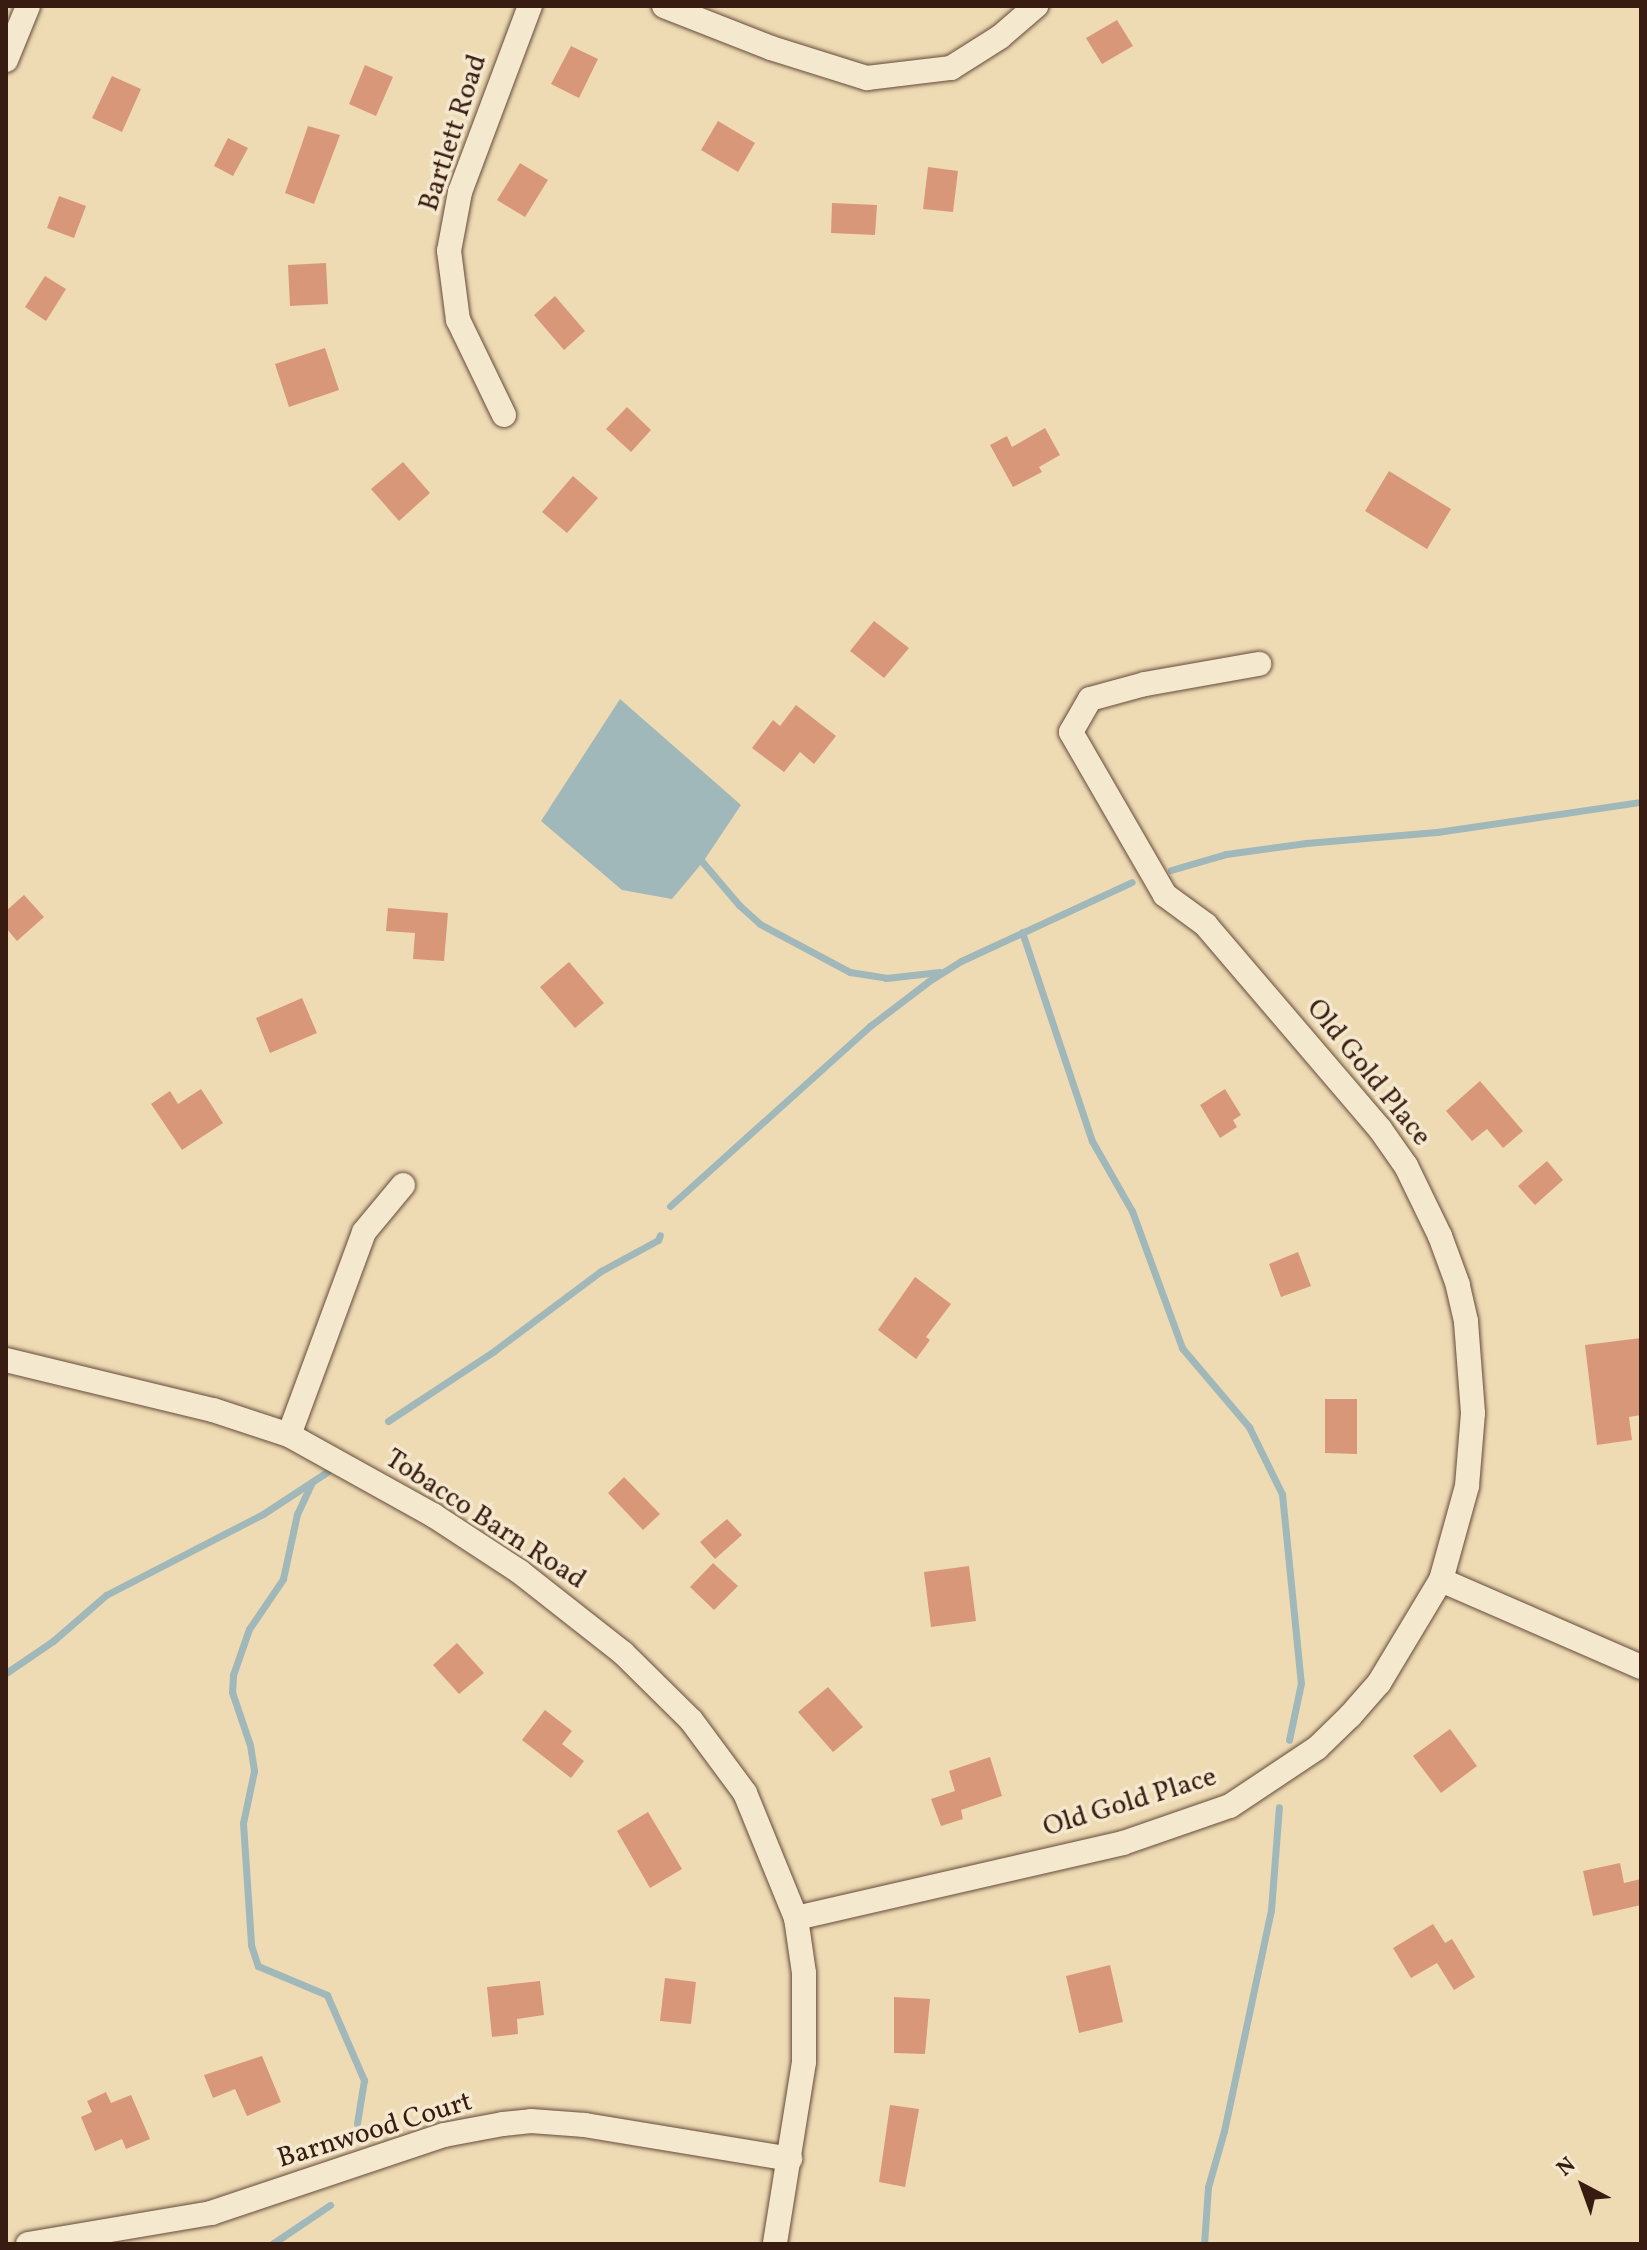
<!DOCTYPE html>
<html>
<head>
<meta charset="utf-8">
<style>
  body { margin:0 }
  #map { position:relative; width:1647px; height:2250px; overflow:hidden; background:#eedbb4; font-family:Vollkorn,serif }
  div>[style] { position:absolute }
  .water>* { inset:0; background:#a0b8b9 }
  .stream>* { height:7px; margin:-3.5px; padding:0 3.5px; transform-origin:3.5px; border-radius:3.5px; background:#a0b8b9 }
  .building>* { inset:0; background:#d99779 }
  .roads { filter:drop-shadow(0 0 2px #664b3a) drop-shadow(0 0 2px #664b3a) }
  .minor>* { height:24px; margin:-12px; padding:0 12px; transform-origin:12px; border-radius:12px; background:#f4e8ce }
  span { translate:-50% -50%; white-space:nowrap; text-align:center; line-height:1.15; -webkit-text-stroke:7px #f4e8ce; paint-order:stroke }
  .street-label { font-size:28px; color:#381b11 }
  .frame { position:absolute; inset:0; border:8px solid #381b11; pointer-events:none }
  .north { position:absolute; left:1543px; top:2146px; width:80px; height:80px; -webkit-text-stroke:6px #f4e8ce; paint-order:stroke; rotate:319deg; font-size:22px; font-weight:700; line-height:32px; text-align:center; color:#381b11 }
  .north::after { content:''; display:block; margin:auto; width:28px; height:36px; background:#381b11; clip-path:polygon(50% 0,100% 100%,50% 72%,0 100%) }
</style>
</head>
<body>
<div id="map">
  <div class="water">
    <div style="clip-path:polygon(620px 699px,741px 805px,703px 862px,672px 899px,622px 890px,541px 821px)"></div>
  </div>
  <div class="stream">
    <div style="left:699px;top:858px;width:62px;rotate:49.6deg"></div>
    <div style="left:739px;top:905px;width:28px;rotate:42deg"></div>
    <div style="left:760px;top:924px;width:102px;rotate:28.1deg"></div>
    <div style="left:850px;top:972px;width:36px;rotate:9deg"></div>
    <div style="left:886px;top:978px;width:54px;rotate:-6.3deg"></div>
    <div style="left:1171px;top:870px;width:57px;rotate:-16.2deg"></div>
    <div style="left:1226px;top:854px;width:81px;rotate:-7.8deg"></div>
    <div style="left:1306px;top:843px;width:131px;rotate:-4.8deg"></div>
    <div style="left:1437px;top:832px;width:206px;rotate:-8.4deg"></div>
    <div style="left:1022px;top:932px;width:220px;rotate:71.5deg"></div>
    <div style="left:1092px;top:1141px;width:81px;rotate:60.3deg"></div>
    <div style="left:1132px;top:1211px;width:146px;rotate:69.9deg"></div>
    <div style="left:1182px;top:1348px;width:104px;rotate:49.7deg"></div>
    <div style="left:1249px;top:1427px;width:75px;rotate:63.8deg"></div>
    <div style="left:1282px;top:1494px;width:190px;rotate:84.3deg"></div>
    <div style="left:1301px;top:1683px;width:58px;rotate:101.9deg"></div>
    <div style="left:670px;top:1206px;width:269px;rotate:-42deg"></div>
    <div style="left:870px;top:1026px;width:74px;rotate:-37.3deg"></div>
    <div style="left:929px;top:981px;width:38px;rotate:-32deg"></div>
    <div style="left:961px;top:961px;width:188px;rotate:-24.8deg"></div>
    <div style="left:388px;top:1421px;width:127px;rotate:-33.4deg"></div>
    <div style="left:494px;top:1351px;width:134px;rotate:-36.8deg"></div>
    <div style="left:601px;top:1271px;width:65px;rotate:-28.5deg"></div>
    <div style="left:658px;top:1240px;width:5px;rotate:-68deg"></div>
    <div style="left:312px;top:1482px;width:35px;rotate:115deg"></div>
    <div style="left:297px;top:1514px;width:66px;rotate:102.2deg"></div>
    <div style="left:283px;top:1579px;width:60px;rotate:124.2deg"></div>
    <div style="left:249px;top:1629px;width:49px;rotate:109.2deg"></div>
    <div style="left:233px;top:1675px;width:17px;rotate:93deg"></div>
    <div style="left:232px;top:1692px;width:56px;rotate:71.2deg"></div>
    <div style="left:250px;top:1745px;width:26px;rotate:81deg"></div>
    <div style="left:254px;top:1771px;width:53px;rotate:101.9deg"></div>
    <div style="left:243px;top:1823px;width:122px;rotate:86.2deg"></div>
    <div style="left:251px;top:1945px;width:22px;rotate:72deg"></div>
    <div style="left:258px;top:1966px;width:75px;rotate:22.8deg"></div>
    <div style="left:327px;top:1995px;width:93px;rotate:66.5deg"></div>
    <div style="left:364px;top:2080px;width:44px;rotate:99.2deg"></div>
    <div style="left:6px;top:1673px;width:57px;rotate:-34.2deg"></div>
    <div style="left:53px;top:1641px;width:70px;rotate:-41deg"></div>
    <div style="left:106px;top:1595px;width:177px;rotate:-27.3deg"></div>
    <div style="left:263px;top:1514px;width:77px;rotate:-33.3deg"></div>
    <div style="left:272px;top:2244px;width:70px;rotate:-33.9deg"></div>
    <div style="left:1204px;top:2244px;width:57px;rotate:-86deg"></div>
    <div style="left:1208px;top:2187px;width:58px;rotate:-74.1deg"></div>
    <div style="left:1224px;top:2131px;width:226px;rotate:-78deg"></div>
    <div style="left:1271px;top:1910px;width:103px;rotate:-85.6deg"></div>
  </div>
  <div class="building">
    <div style="clip-path:polygon(1117px 20px,1133px 46px,1102px 64px,1086px 38px)"></div>
    <div style="clip-path:polygon(571px 46px,598px 59px,579px 98px,551px 84px)"></div>
    <div style="clip-path:polygon(365px 65px,393px 77px,376px 116px,349px 104px)"></div>
    <div style="clip-path:polygon(112px 76px,141px 89px,122px 132px,92px 118px)"></div>
    <div style="clip-path:polygon(718px 121px,755px 143px,738px 172px,701px 150px)"></div>
    <div style="clip-path:polygon(308px 126px,340px 135px,314px 204px,285px 193px)"></div>
    <div style="clip-path:polygon(228px 138px,248px 148px,233px 176px,214px 166px)"></div>
    <div style="clip-path:polygon(520px 163px,548px 180px,525px 217px,497px 200px)"></div>
    <div style="clip-path:polygon(928px 167px,958px 171px,953px 212px,923px 209px)"></div>
    <div style="clip-path:polygon(59px 196px,86px 206px,74px 238px,47px 228px)"></div>
    <div style="clip-path:polygon(832px 203px,877px 205px,875px 235px,831px 233px)"></div>
    <div style="clip-path:polygon(326px 263px,328px 304px,290px 306px,288px 265px)"></div>
    <div style="clip-path:polygon(45px 276px,66px 289px,46px 321px,25px 307px)"></div>
    <div style="clip-path:polygon(555px 296px,585px 331px,564px 350px,534px 315px)"></div>
    <div style="clip-path:polygon(325px 348px,339px 390px,289px 407px,275px 364px)"></div>
    <div style="clip-path:polygon(627px 407px,651px 430px,631px 452px,606px 429px)"></div>
    <div style="clip-path:polygon(1045px 428px,1060px 455px,1039px 467px,1042px 472px,1013px 487px,990px 445px,1007px 436px,1012px 447px)"></div>
    <div style="clip-path:polygon(403px 462px,430px 493px,399px 521px,371px 489px)"></div>
    <div style="clip-path:polygon(1389px 471px,1451px 509px,1427px 549px,1365px 511px)"></div>
    <div style="clip-path:polygon(573px 476px,598px 498px,567px 533px,542px 512px)"></div>
    <div style="clip-path:polygon(874px 621px,909px 648px,884px 678px,850px 651px)"></div>
    <div style="clip-path:polygon(796px 705px,836px 736px,814px 764px,800px 752px,784px 772px,752px 748px,773px 720px,780px 726px)"></div>
    <div style="clip-path:polygon(24px 895px,44px 917px,17px 941px,6px 928px,6px 911px)"></div>
    <div style="clip-path:polygon(388px 908px,448px 913px,444px 961px,413px 959px,415px 933px,386px 931px)"></div>
    <div style="clip-path:polygon(569px 962px,604px 1003px,575px 1028px,540px 987px)"></div>
    <div style="clip-path:polygon(302px 998px,317px 1033px,270px 1053px,256px 1018px)"></div>
    <div style="clip-path:polygon(1480px 1081px,1523px 1131px,1503px 1148px,1487px 1129px,1472px 1141px,1446px 1111px)"></div>
    <div style="clip-path:polygon(201px 1089px,223px 1123px,182px 1150px,151px 1104px,170px 1091px,178px 1104px)"></div>
    <div style="clip-path:polygon(1225px 1089px,1241px 1115px,1233px 1120px,1237px 1127px,1220px 1138px,1200px 1105px)"></div>
    <div style="clip-path:polygon(1547px 1161px,1563px 1180px,1535px 1205px,1518px 1186px)"></div>
    <div style="clip-path:polygon(1298px 1252px,1311px 1286px,1281px 1297px,1269px 1264px)"></div>
    <div style="clip-path:polygon(915px 1277px,951px 1304px,926px 1337px,930px 1340px,916px 1359px,878px 1330px)"></div>
    <div style="clip-path:polygon(1641px 1338px,1641px 1415px,1629px 1417px,1632px 1440px,1597px 1445px,1585px 1345px)"></div>
    <div style="clip-path:polygon(1325px 1399px,1357px 1399px,1357px 1454px,1325px 1453px)"></div>
    <div style="clip-path:polygon(624px 1477px,660px 1514px,643px 1530px,608px 1493px)"></div>
    <div style="clip-path:polygon(727px 1519px,742px 1535px,715px 1559px,700px 1542px)"></div>
    <div style="clip-path:polygon(713px 1563px,738px 1586px,714px 1610px,690px 1587px)"></div>
    <div style="clip-path:polygon(969px 1566px,976px 1621px,931px 1627px,924px 1572px)"></div>
    <div style="clip-path:polygon(457px 1643px,484px 1673px,459px 1694px,433px 1665px)"></div>
    <div style="clip-path:polygon(828px 1687px,863px 1727px,833px 1752px,798px 1712px)"></div>
    <div style="clip-path:polygon(545px 1710px,572px 1731px,562px 1744px,584px 1761px,571px 1778px,522px 1740px)"></div>
    <div style="clip-path:polygon(1450px 1729px,1477px 1766px,1441px 1793px,1413px 1756px)"></div>
    <div style="clip-path:polygon(990px 1757px,1002px 1796px,961px 1810px,963px 1819px,941px 1826px,931px 1799px,955px 1791px,949px 1771px)"></div>
    <div style="clip-path:polygon(648px 1812px,682px 1869px,650px 1888px,617px 1831px)"></div>
    <div style="clip-path:polygon(1620px 1863px,1624px 1883px,1641px 1879px,1641px 1905px,1593px 1916px,1583px 1871px)"></div>
    <div style="clip-path:polygon(1433px 1924px,1445px 1943px,1452px 1939px,1475px 1977px,1454px 1990px,1437px 1963px,1411px 1978px,1393px 1948px)"></div>
    <div style="clip-path:polygon(1110px 1965px,1123px 2022px,1079px 2033px,1066px 1976px)"></div>
    <div style="clip-path:polygon(665px 1978px,696px 1982px,691px 2024px,660px 2021px)"></div>
    <div style="clip-path:polygon(540px 1981px,544px 2015px,517px 2019px,518px 2034px,492px 2037px,487px 1987px)"></div>
    <div style="clip-path:polygon(894px 1997px,930px 1999px,925px 2054px,894px 2053px)"></div>
    <div style="clip-path:polygon(262px 2056px,281px 2102px,247px 2116px,235px 2089px,213px 2098px,204px 2075px)"></div>
    <div style="clip-path:polygon(106px 2092px,111px 2103px,131px 2095px,150px 2139px,126px 2149px,122px 2139px,95px 2151px,81px 2117px,92px 2112px,87px 2101px)"></div>
    <div style="clip-path:polygon(890px 2105px,919px 2109px,905px 2187px,879px 2182px)"></div>
  </div>
  <div class="roads">
    <div class="minor">
      <div style="left:664px;top:6px;width:115px;rotate:21.4deg"></div>
      <div style="left:771px;top:48px;width:101px;rotate:17.4deg"></div>
      <div style="left:867px;top:78px;width:85px;rotate:-6.8deg"></div>
      <div style="left:951px;top:68px;width:58px;rotate:-32.3deg"></div>
      <div style="left:1000px;top:37px;width:48px;rotate:-40.7deg"></div>
      <div style="left:6px;top:60px;width:58px;rotate:-67.8deg"></div>
      <div style="left:504px;top:415px;width:106px;rotate:-115.8deg"></div>
      <div style="left:458px;top:320px;width:70px;rotate:-97.4deg"></div>
      <div style="left:449px;top:251px;width:60px;rotate:-79.4deg"></div>
      <div style="left:460px;top:192px;width:199px;rotate:-69.4deg"></div>
      <div style="left:6px;top:1360px;width:213px;rotate:13.6deg"></div>
      <div style="left:213px;top:1410px;width:80px;rotate:18.2deg"></div>
      <div style="left:289px;top:1435px;width:165px;rotate:29.1deg"></div>
      <div style="left:433px;top:1515px;width:104px;rotate:33.2deg"></div>
      <div style="left:520px;top:1572px;width:131px;rotate:38.2deg"></div>
      <div style="left:623px;top:1653px;width:95px;rotate:44.6deg"></div>
      <div style="left:691px;top:1720px;width:91px;rotate:53.5deg"></div>
      <div style="left:745px;top:1793px;width:135px;rotate:67.8deg"></div>
      <div style="left:796px;top:1918px;width:56px;rotate:81.7deg"></div>
      <div style="left:804px;top:1973px;width:89px;rotate:90deg"></div>
      <div style="left:804px;top:2062px;width:184px;rotate:99.1deg"></div>
      <div style="left:289px;top:1435px;width:216px;rotate:-69.7deg"></div>
      <div style="left:364px;top:1232px;width:61px;rotate:-50.3deg"></div>
      <div style="left:1441px;top:1580px;width:218px;rotate:23.5deg"></div>
      <div style="left:796px;top:1918px;width:335px;rotate:-12.9deg"></div>
      <div style="left:1123px;top:1843px;width:113px;rotate:-19.1deg"></div>
      <div style="left:1230px;top:1806px;width:105px;rotate:-33.7deg"></div>
      <div style="left:1317px;top:1748px;width:46px;rotate:-44.1deg"></div>
      <div style="left:1350px;top:1716px;width:44px;rotate:-48.7deg"></div>
      <div style="left:1379px;top:1683px;width:120px;rotate:-59deg"></div>
      <div style="left:1441px;top:1580px;width:98px;rotate:-74.5deg"></div>
      <div style="left:1467px;top:1486px;width:73px;rotate:-85.3deg"></div>
      <div style="left:1473px;top:1413px;width:92px;rotate:-94.4deg"></div>
      <div style="left:1466px;top:1321px;width:37px;rotate:-103deg"></div>
      <div style="left:1458px;top:1285px;width:52px;rotate:-110.2deg"></div>
      <div style="left:1440px;top:1236px;width:78px;rotate:-115.9deg"></div>
      <div style="left:1406px;top:1166px;width:45px;rotate:-125.1deg"></div>
      <div style="left:1380px;top:1129px;width:268px;rotate:-130.5deg"></div>
      <div style="left:1206px;top:925px;width:51px;rotate:-143.8deg"></div>
      <div style="left:1165px;top:895px;width:188px;rotate:-120deg"></div>
      <div style="left:1071px;top:732px;width:38px;rotate:-60deg"></div>
      <div style="left:1090px;top:699px;width:57px;rotate:-15.3deg"></div>
      <div style="left:1145px;top:684px;width:116px;rotate:-10deg"></div>
      <div style="left:28px;top:2244px;width:186px;rotate:-9.6deg"></div>
      <div style="left:211px;top:2213px;width:246px;rotate:-18.5deg"></div>
      <div style="left:444px;top:2135px;width:60px;rotate:-10.6deg"></div>
      <div style="left:503px;top:2124px;width:28px;rotate:-6deg"></div>
      <div style="left:531px;top:2121px;width:54px;rotate:4.2deg"></div>
      <div style="left:585px;top:2125px;width:208px;rotate:9.4deg"></div>
    </div>
  </div>
  <div class="street-label">
    <span style="left:454px;top:133px;rotate:-72deg">Bartlett Road</span>
    <span style="left:1368px;top:1073px;rotate:51deg">Old Gold Place</span>
    <span style="left:485px;top:1520px;rotate:33deg">Tobacco Barn Road</span>
    <span style="left:1130px;top:1803px;rotate:-17deg">Old Gold Place</span>
    <span style="left:375px;top:2131px;rotate:-17deg">Barnwood Court</span>
  </div>
  <div class="frame"></div>
  <div class="north">N</div>
</div>
</body>
</html>
